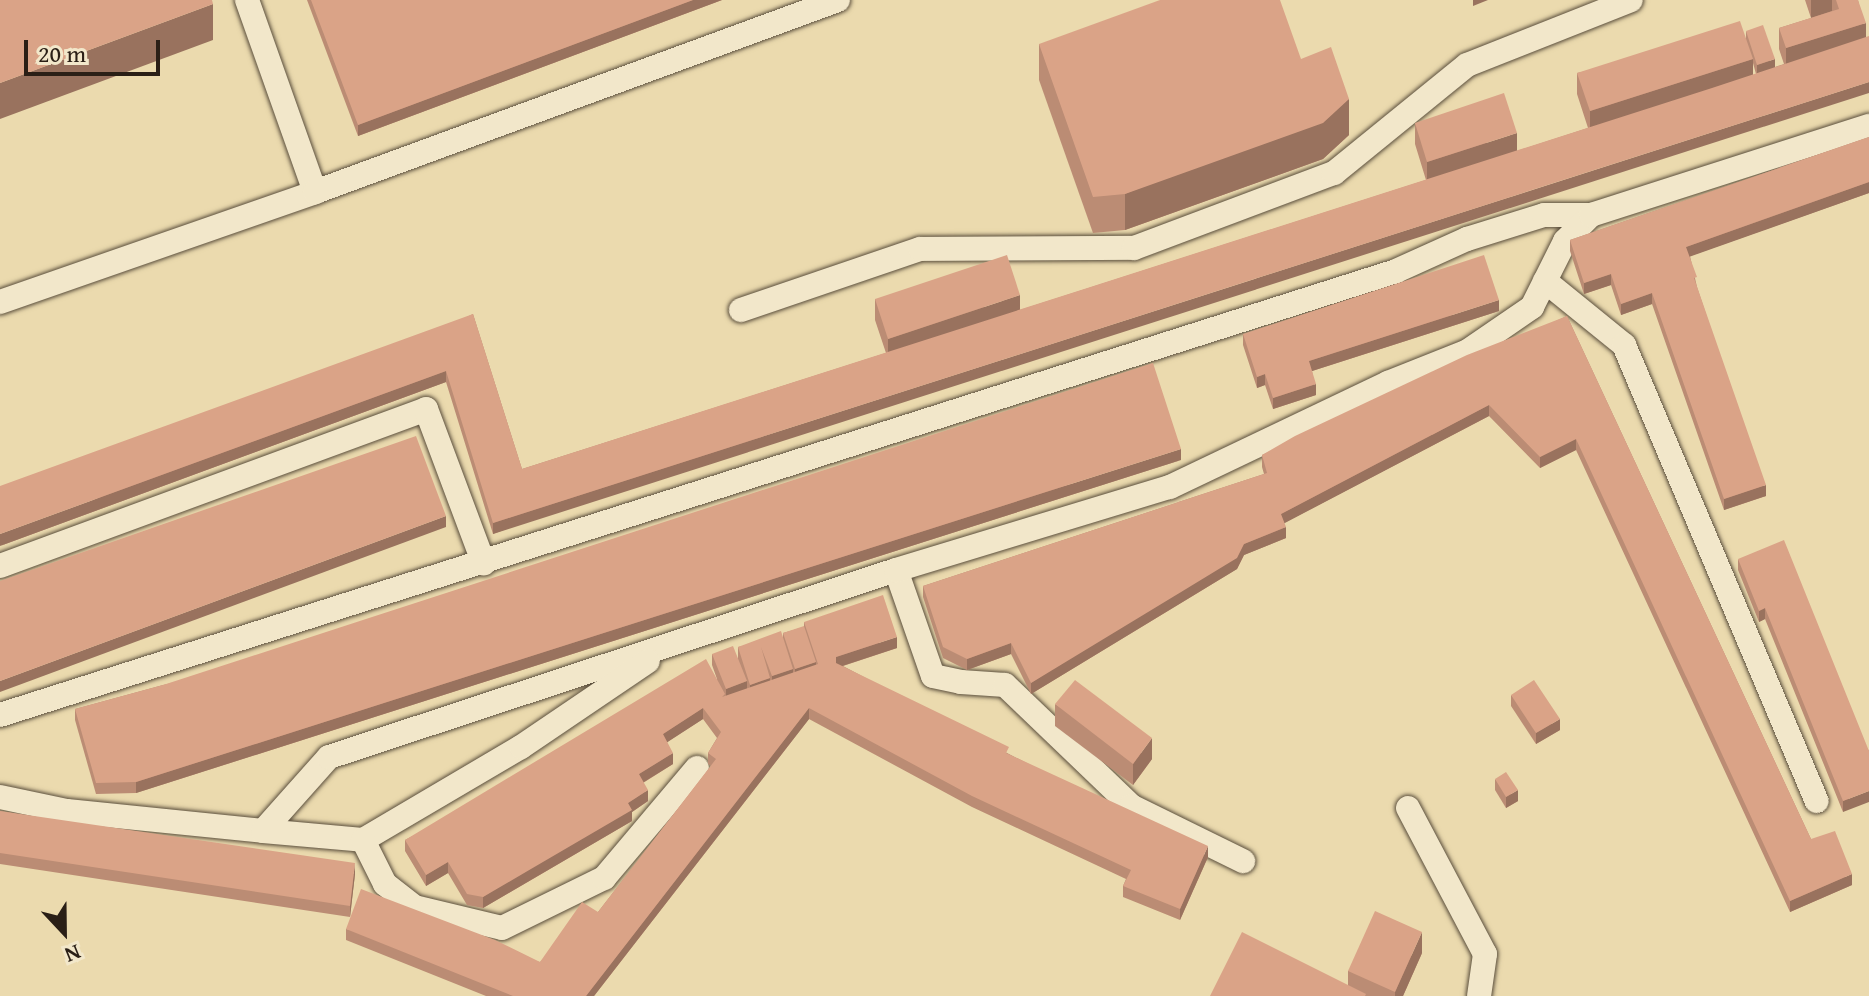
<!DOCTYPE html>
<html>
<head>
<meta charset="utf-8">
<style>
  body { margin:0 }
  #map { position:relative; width:1869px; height:996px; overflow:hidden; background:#ebdaae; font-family:"Gentium Book Plus",serif }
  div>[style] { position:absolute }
  .roads { filter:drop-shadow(0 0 2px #5a4e3c) drop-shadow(0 0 2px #5a4e3c) }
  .lane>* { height:24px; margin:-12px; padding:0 12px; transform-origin:12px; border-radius:12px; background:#f2e7ca }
  .wall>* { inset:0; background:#bb8c74 }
  .shaded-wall>* { inset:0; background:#99725e }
  .building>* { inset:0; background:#daa387 }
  span { translate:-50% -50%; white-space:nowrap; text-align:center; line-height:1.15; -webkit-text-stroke:7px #f2e7ca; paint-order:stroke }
  .north { position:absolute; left:24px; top:892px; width:80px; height:80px; -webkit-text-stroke:6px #f2e7ca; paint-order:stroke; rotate:158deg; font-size:22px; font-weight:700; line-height:32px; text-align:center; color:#2a1f16 }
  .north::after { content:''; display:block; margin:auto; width:28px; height:36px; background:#2a1f16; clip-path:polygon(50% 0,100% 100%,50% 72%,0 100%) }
  .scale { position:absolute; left:24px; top:40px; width:136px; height:36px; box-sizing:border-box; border:4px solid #2a1f16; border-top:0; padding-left:10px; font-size:24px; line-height:28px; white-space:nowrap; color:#2a1f16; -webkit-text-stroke:6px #f2e7ca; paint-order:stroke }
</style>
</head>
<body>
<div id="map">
  <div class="roads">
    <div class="lane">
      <div style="left:247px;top:0;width:204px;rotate:70.5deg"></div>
      <div style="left:1545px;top:281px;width:102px;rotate:39deg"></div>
      <div style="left:1624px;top:345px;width:495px;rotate:67.1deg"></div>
      <div style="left:0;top:302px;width:334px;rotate:-19.2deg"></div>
      <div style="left:315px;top:192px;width:557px;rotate:-20.16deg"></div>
      <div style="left:741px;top:310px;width:189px;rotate:-18.8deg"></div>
      <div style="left:920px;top:249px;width:214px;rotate:-0.3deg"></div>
      <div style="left:1134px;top:248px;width:214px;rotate:-20.6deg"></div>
      <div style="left:1334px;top:173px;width:171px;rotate:-39.1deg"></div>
      <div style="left:1467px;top:65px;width:176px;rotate:-21.6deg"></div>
      <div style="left:0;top:566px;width:454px;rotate:-20.2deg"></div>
      <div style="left:426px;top:409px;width:165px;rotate:69.5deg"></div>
      <div style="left:896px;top:570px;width:112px;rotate:70.8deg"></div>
      <div style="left:933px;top:676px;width:29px;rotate:12deg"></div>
      <div style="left:961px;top:682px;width:44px;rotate:3.9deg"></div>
      <div style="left:1005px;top:685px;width:175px;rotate:43.8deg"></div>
      <div style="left:1131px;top:806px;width:125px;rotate:26.2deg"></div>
      <div style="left:0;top:715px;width:1465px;rotate:-17.64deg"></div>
      <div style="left:1396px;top:271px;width:78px;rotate:-24.3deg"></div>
      <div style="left:1467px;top:239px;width:81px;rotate:-17.3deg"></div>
      <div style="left:1544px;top:215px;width:47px"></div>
      <div style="left:0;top:797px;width:68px;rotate:11.8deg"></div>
      <div style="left:67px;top:811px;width:197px;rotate:5.8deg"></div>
      <div style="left:263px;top:831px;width:99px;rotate:-48.3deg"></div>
      <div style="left:329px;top:757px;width:597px;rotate:-18.25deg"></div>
      <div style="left:896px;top:570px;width:286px;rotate:-16.9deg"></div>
      <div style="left:1170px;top:487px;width:242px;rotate:-25.5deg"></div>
      <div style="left:1388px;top:383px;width:86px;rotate:-21.8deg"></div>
      <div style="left:1468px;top:351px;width:78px;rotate:-34.5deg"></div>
      <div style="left:1532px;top:307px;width:74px;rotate:-63.4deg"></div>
      <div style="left:1565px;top:241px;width:37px;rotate:-45deg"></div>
      <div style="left:1591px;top:215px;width:292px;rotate:-17.8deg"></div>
      <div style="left:1408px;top:808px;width:165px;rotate:62.2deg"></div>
      <div style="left:1485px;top:954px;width:42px;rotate:98.1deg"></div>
      <div style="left:263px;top:831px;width:100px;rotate:5.1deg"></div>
      <div style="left:363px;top:840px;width:183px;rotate:-30.5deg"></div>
      <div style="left:521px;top:747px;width:153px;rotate:-34.1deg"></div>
      <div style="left:363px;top:840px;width:49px;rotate:63.4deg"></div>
      <div style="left:385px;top:884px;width:37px;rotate:38deg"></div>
      <div style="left:414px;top:907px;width:90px;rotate:13.4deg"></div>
      <div style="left:502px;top:928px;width:114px;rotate:-26.1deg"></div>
      <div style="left:604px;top:878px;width:144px;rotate:-49.8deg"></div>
    </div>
  </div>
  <div class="wall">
    <div style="clip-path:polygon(307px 0,722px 0,358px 136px)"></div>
    <div style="clip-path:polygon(evenodd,1805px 0,1858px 0,1866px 37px,493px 534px,446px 382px,0 546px,473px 314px,522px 469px,886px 353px,875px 320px,875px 299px,1020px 310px,1426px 180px,1415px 144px,1415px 123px,1517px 151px,1588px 128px,1577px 94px,1577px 73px,1746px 38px,1746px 31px,1775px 67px,1784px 64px,1779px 49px,1779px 28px,1811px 18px,1805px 0,1753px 63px,1756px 74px,1753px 75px,1753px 63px)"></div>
    <div style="clip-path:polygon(1039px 44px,1301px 59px,1349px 135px,1323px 159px,1125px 230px,1093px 233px,1039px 80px)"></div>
    <div style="clip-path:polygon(1869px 137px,1869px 193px,1690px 256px,1697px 287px,1766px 496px,1724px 510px,1652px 304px,1621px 315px,1611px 285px,1584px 294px,1570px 251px,1570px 240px)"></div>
    <div style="clip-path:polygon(1499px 311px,1312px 371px,1316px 395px,1273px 409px,1265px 385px,1257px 388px,1243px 345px,1243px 334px)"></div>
    <div style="clip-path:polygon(1567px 316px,1811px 839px,1852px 885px,1790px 912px,1576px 450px,1540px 468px,1489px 416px,1284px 523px,1286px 538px,1244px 555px,1237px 569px,1031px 694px,1011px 654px,967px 670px,943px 658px,923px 597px,923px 586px,1264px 474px,1262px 467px,1262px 455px)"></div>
    <div style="clip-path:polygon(1181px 460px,136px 793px,96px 794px,75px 720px,75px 709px,163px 685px)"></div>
    <div style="clip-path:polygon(1738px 559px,1869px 751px,1843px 812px,1765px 619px,1759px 622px,1738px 570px)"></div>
    <div style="clip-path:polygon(804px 622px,897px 648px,843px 666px,1009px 754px,1208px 857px,1180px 920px,1123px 897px,1123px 886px,1126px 879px,972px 807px,809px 719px,594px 996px,486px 996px,346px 940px,346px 929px,540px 962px,598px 912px,711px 766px,708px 764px,708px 753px,717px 738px,703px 719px,667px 742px,673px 764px,643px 783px,648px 801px,632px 812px,632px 821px,483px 908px,467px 905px,448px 873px,426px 886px,405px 851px,405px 840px,717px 679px,712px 665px,712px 654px,738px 659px,738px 647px,783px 638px,783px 633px,804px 627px)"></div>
    <div style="clip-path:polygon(1511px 695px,1560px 730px,1536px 744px,1511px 706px)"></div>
    <div style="clip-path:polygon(1055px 704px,1152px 759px,1133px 785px,1055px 726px)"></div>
    <div style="clip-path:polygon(1495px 779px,1518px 801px,1506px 808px,1495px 790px)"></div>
    <div style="clip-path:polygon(0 811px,355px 874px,350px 917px,0 864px)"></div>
    <div style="clip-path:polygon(1422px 953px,1403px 996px,1210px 996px,1348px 985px,1348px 971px)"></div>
  </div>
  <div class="shaded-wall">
    <div style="clip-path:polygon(693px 0,722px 0,358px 136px,358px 125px)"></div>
    <div style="clip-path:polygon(1473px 0,1488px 0,1473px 6px)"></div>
    <div style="clip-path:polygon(1811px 0,1832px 0,1832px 11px,1811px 18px)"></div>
    <div style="clip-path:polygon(213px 4px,213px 40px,0 119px,0 83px)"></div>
    <div style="clip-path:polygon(1866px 23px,1866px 44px,1786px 70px,1786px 48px)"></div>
    <div style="clip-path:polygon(1753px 59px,1753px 81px,1590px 133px,1590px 111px)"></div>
    <div style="clip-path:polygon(1775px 59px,1775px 70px,1757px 76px,1757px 65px)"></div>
    <div style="clip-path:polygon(1869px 82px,1869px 93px,493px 534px,493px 523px)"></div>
    <div style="clip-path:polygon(1349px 99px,1349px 135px,1323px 159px,1125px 230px,1125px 194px)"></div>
    <div style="clip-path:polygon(1517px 133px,1517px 155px,1427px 183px,1427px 162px)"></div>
    <div style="clip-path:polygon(1869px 182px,1869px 193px,1686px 258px,1686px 247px)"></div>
    <div style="clip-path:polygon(1611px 274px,1611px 285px,1584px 294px,1584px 283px)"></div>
    <div style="clip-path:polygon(1652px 293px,1652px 304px,1621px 315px,1621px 304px)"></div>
    <div style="clip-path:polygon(1020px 295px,1020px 316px,888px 360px,888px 339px)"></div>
    <div style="clip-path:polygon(1499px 300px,1499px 311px,1309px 372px,1309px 361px)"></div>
    <div style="clip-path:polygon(446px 371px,446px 382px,0 546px,0 534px)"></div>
    <div style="clip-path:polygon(1265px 374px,1265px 385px,1257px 388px,1257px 377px)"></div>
    <div style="clip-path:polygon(1316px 384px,1316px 395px,1273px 409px,1273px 398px)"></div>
    <div style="clip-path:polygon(1489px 405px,1489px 416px,1281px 525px,1281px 514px)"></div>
    <div style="clip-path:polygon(1576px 439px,1576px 450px,1540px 468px,1540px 457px)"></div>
    <div style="clip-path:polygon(1181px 449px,1181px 460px,136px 793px,136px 782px)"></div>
    <div style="clip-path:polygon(1766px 485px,1766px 496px,1724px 510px,1724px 499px)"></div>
    <div style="clip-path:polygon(446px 516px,446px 527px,0 692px,0 681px)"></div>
    <div style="clip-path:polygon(1286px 527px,1286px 538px,1244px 555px,1237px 569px,1031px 694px,1031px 683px,1244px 544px)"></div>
    <div style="clip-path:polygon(1765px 608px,1765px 619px,1759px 622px,1759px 611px)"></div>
    <div style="clip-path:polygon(897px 637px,897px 648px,836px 668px,836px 657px)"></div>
    <div style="clip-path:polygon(1011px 643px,1011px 654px,967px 670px,967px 659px)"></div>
    <div style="clip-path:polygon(816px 662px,816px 673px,795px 680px,795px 669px)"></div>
    <div style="clip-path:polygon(793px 669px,793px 680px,772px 687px,772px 676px)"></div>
    <div style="clip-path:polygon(770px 678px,770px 689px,750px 696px,750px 685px)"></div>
    <div style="clip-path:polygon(747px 681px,747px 693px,726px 700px,726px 689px)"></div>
    <div style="clip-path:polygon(703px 708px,703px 719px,663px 745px,663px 734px)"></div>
    <div style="clip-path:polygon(809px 708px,809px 719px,594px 996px,586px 996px)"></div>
    <div style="clip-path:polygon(1560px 719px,1560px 730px,1536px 744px,1536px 733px)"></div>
    <div style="clip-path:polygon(1152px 738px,1152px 759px,1133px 785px,1133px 764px)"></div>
    <div style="clip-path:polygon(673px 753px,673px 764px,639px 785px,639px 774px)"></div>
    <div style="clip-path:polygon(648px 790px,648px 801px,632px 812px,632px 821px,483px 908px,483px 897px)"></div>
    <div style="clip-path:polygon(1518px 790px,1518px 801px,1506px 808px,1506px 797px)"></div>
    <div style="clip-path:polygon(1869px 791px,1869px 802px,1843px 812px,1843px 801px)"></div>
    <div style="clip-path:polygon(1208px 846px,1208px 857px,1180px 920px,1180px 909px)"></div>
    <div style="clip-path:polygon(448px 862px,448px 873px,426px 886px,426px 875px)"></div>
    <div style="clip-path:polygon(355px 863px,355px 874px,350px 917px,350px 906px)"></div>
    <div style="clip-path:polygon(1852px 874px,1852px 885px,1790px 912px,1790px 901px)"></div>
    <div style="clip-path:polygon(1422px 932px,1422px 953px,1403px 996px,1395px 996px,1395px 992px)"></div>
  </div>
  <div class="building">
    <div style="clip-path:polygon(0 0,212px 0,213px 4px,0 83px)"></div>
    <div style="clip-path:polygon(311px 0,693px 0,358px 125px)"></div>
    <div style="clip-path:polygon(1160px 0,1280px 0,1301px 59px,1331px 47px,1349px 99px,1323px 123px,1125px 194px,1093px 197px,1039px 44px)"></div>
    <div style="clip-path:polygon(1836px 0,1858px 0,1866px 23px,1786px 48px,1779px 28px,1839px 9px)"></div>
    <div style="clip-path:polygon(1740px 21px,1753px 59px,1590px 111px,1577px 73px)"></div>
    <div style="clip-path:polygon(1763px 25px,1775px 59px,1757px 65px,1746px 31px)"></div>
    <div style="clip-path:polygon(1869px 36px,1869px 82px,493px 523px,446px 371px,0 534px,0 486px,473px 314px,522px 469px,1712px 88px)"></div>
    <div style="clip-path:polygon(1504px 93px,1517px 133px,1427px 162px,1415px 123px)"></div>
    <div style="clip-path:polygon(1869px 137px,1869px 182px,1686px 247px,1697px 277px,1694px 278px,1766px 485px,1724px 499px,1652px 293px,1621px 304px,1611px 274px,1584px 283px,1570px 240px)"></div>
    <div style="clip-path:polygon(1007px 255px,1020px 295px,888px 339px,875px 299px)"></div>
    <div style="clip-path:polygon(1484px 255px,1499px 300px,1309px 361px,1316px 384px,1273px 398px,1265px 374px,1257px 377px,1243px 334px)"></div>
    <div style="clip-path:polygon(1567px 316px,1811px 839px,1835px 831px,1852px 874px,1790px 901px,1576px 439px,1540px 457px,1489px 405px,1281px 514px,1286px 527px,1244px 544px,1237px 558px,1031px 683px,1011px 643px,967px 659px,943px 647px,923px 586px,1267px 473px,1262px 455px,1295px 436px,1467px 355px)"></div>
    <div style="clip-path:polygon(1153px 363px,1181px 449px,136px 782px,96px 783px,75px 709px,163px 685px)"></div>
    <div style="clip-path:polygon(416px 436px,446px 516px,0 681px,0 581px)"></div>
    <div style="clip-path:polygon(1784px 540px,1869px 751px,1869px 791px,1843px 801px,1765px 608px,1759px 611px,1738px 559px)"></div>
    <div style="clip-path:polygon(883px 595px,897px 637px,836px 657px,836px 663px,1009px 747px,1006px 753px,1208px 846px,1180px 909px,1123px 886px,1131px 870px,972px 796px,809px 708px,586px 996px,513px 996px,346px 929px,361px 889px,495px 940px,540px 962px,582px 902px,598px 912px,716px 759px,708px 753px,721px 732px,703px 708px,663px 734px,673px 753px,639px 774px,648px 790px,628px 803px,632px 810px,483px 897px,467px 894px,448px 862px,426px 875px,405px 840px,706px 659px,725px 694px,722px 697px,818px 664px,804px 622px)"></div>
    <div style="clip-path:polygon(804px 626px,816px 662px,795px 669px,783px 633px)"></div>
    <div style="clip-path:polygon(781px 631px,793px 669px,772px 676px,761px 647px,770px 678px,750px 685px,738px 647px)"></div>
    <div style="clip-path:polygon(733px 646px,747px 681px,726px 689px,712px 654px)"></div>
    <div style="clip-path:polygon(1075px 680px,1152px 738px,1133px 764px,1055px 704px)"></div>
    <div style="clip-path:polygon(1534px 680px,1560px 719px,1536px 733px,1511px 695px)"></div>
    <div style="clip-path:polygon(1506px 772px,1518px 790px,1506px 797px,1495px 779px)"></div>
    <div style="clip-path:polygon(0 811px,355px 863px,350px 906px,0 853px)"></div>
    <div style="clip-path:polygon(1375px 911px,1422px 932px,1395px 992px,1348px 971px)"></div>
    <div style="clip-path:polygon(1242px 932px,1366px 994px,1365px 996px,1210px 996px)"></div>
  </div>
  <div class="north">N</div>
  <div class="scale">20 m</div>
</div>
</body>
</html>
